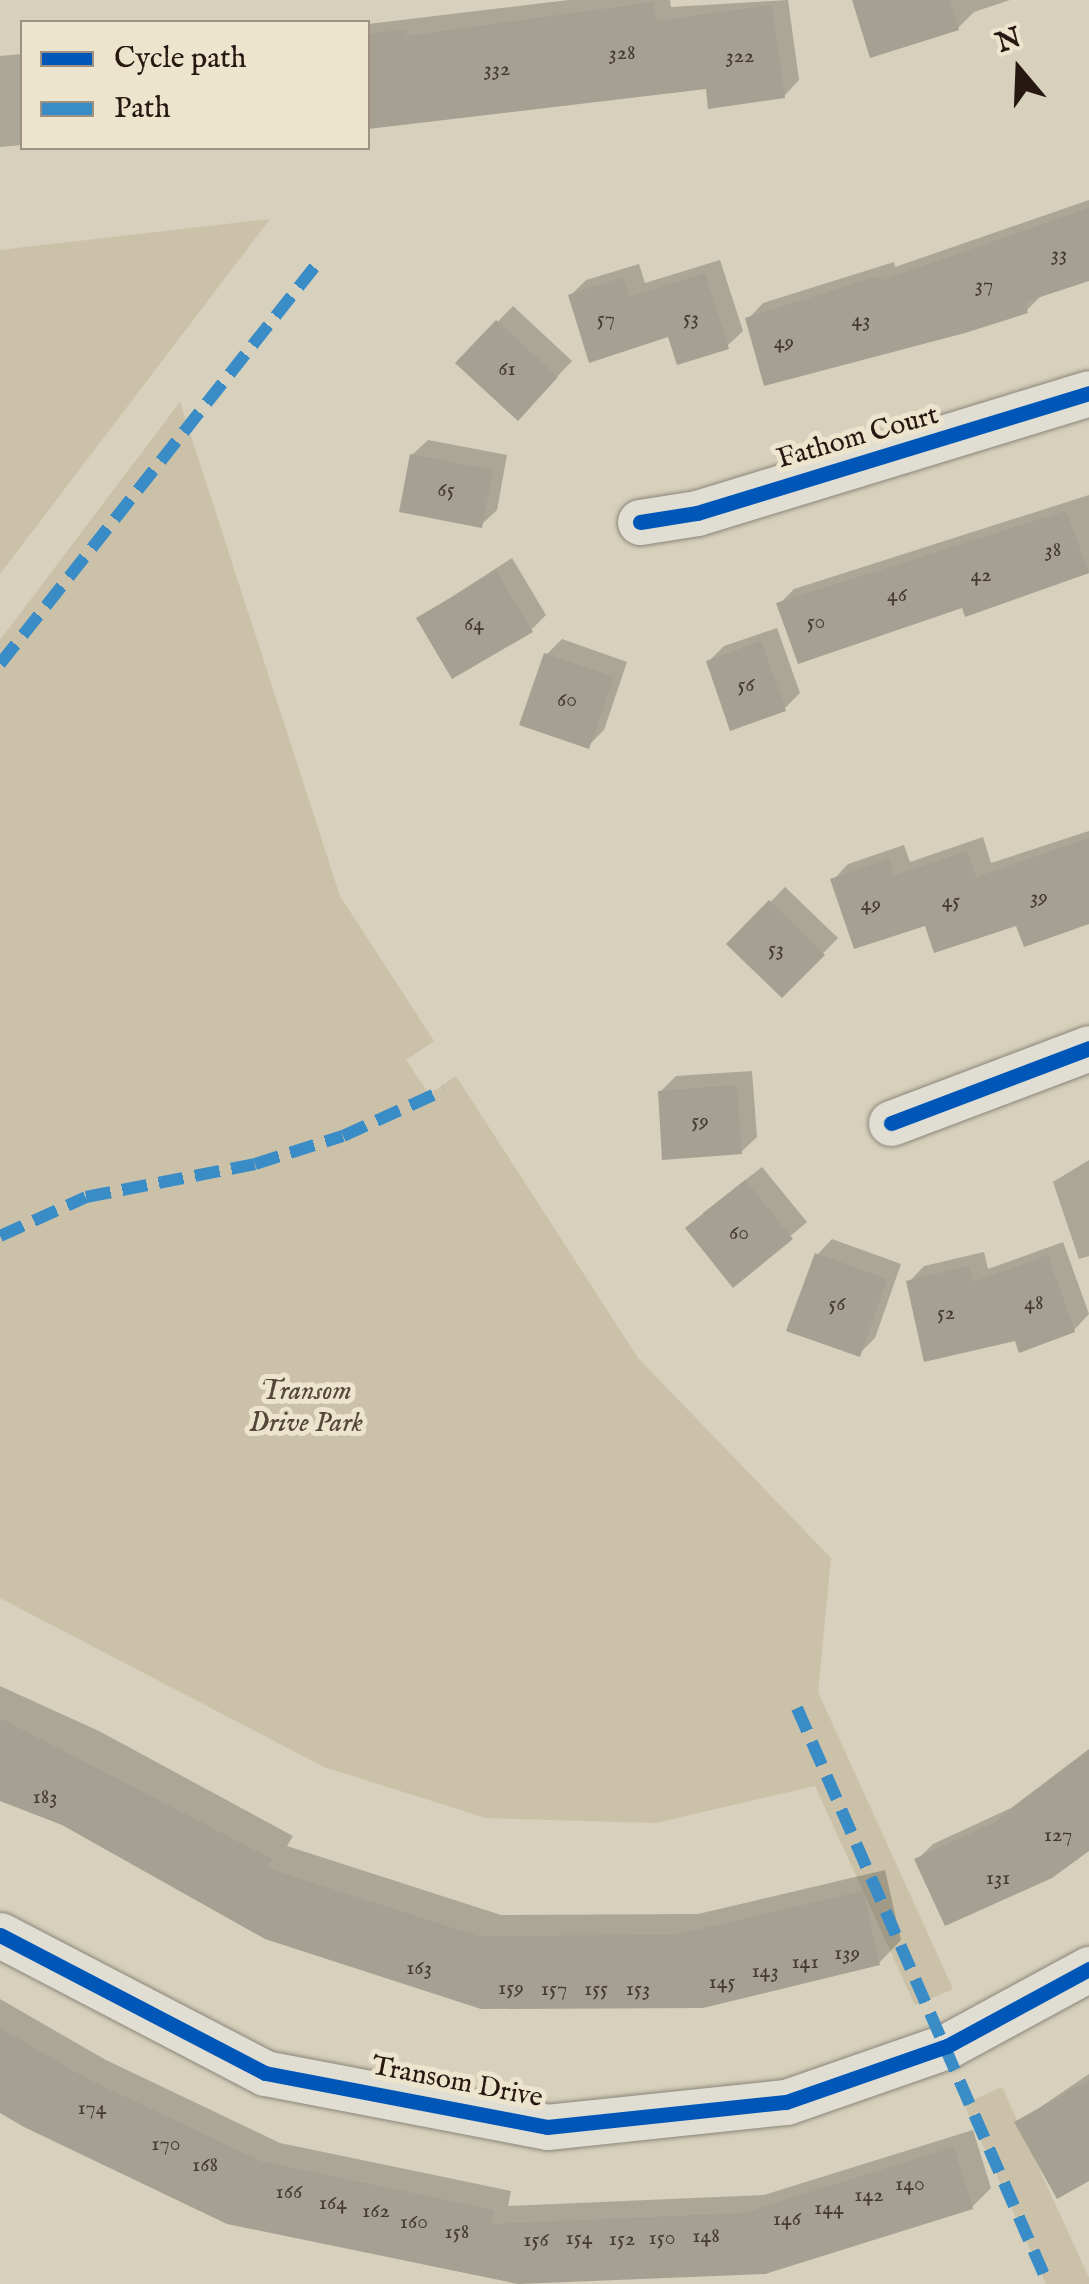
<!DOCTYPE html>
<html>
<head>
<meta charset="utf-8">
<style>
  body { margin:0 }
  #map { position:relative; width:1089px; height:2284px; overflow:hidden; background:#d6d0bc; font-family:"IM FELL English",serif }
  div>[style] { position:absolute }
  .green>* { inset:0; background:#cac1a8 }
  .shadow>* { inset:0; background:#0003 }
  .building>* { inset:0; background:#a5a092 }
  .roads { filter:drop-shadow(0 0 2px #8b8579) drop-shadow(0 0 2px #8b8579) }
  .minor>* { height:45px; margin:-22.5px; padding:0 22.5px; transform-origin:22.5px; border-radius:22.5px; background:#e0ddd3 }
  .quiet>* { height:12px; margin-top:-6px; transform-origin:0; background:repeating-linear-gradient(90deg,#3a8cc7 0 25px,transparent 0 37px) }
  .cycleway>* { height:15px; margin:-7.5px; padding:0 7.5px; transform-origin:7.5px; border-radius:7.5px; background:#0057b8 }
  span { translate:-50% -50%; white-space:nowrap; text-align:center; line-height:1.15; -webkit-text-stroke:10px #ece4cd; paint-order:stroke }
  .number-label { font-size:22px; color:#463a31 }
  .number-label span { -webkit-text-stroke-width:0 }
  .street-label { font-size:28px; color:#271811 }
  .park-label { font-size:28px; color:#554739; font-style:italic }
  .legend { position:absolute; left:20px; top:20px; width:350px; height:130px; box-sizing:border-box; background:#ece4cd; border:2px solid #9d9282; margin:0; padding:12px 18px; list-style:none; font-size:30px; color:#271811 }
  .legend li { display:flex; align-items:center; gap:20px; height:50px }
  .legend b { width:50px; border:2px solid #9d9282 }
  .north { position:absolute; left:969px; top:20px; width:100px; height:100px; -webkit-text-stroke:8px #ece4cd; paint-order:stroke; rotate:341deg; font-size:28px; font-weight:700; line-height:40px; text-align:center; color:#271811 }
  .north::after { content:''; display:block; margin:auto; width:35px; height:45px; background:#271811; clip-path:polygon(50% 0,100% 100%,50% 72%,0 100%) }
</style>
</head>
<body>
<div id="map">
  <div class="green">
    <div style="clip-path:polygon(270px 219px,0 574px,0 250px)"></div>
    <div style="clip-path:polygon(180px 402px,340px 896px,434px 1041px,406px 1060px,429px 1094px,456px 1076px,638px 1358px,831px 1558px,818px 1692px,953px 1989px,915px 2005px,815px 1786px,656px 1823px,486px 1818px,324px 1767px,0 1598px,0 640px)"></div>
    <div style="clip-path:polygon(1002px 2087px,1089px 2278px,1089px 2284px,1046px 2284px,964px 2104px)"></div>
  </div>
  <div class="shadow">
    <div style="clip-path:polygon(569px 0,670px 0,671px 7px,788px 0,799px 80px,784px 96px,708px 87px,368px 127px,368px 24px)"></div>
    <div style="clip-path:polygon(855px 0,1010px 0,974px 12px,958px 28px)"></div>
    <div style="clip-path:polygon(22px 54px,22px 145px,0 147px,0 56px)"></div>
    <div style="clip-path:polygon(1089px 200px,1089px 278px,1042px 295px,1027px 310px,748px 319px,763px 303px,894px 262px,895px 267px)"></div>
    <div style="clip-path:polygon(720px 260px,743px 331px,727px 346px,570px 296px,586px 280px,639px 264px,645px 283px)"></div>
    <div style="clip-path:polygon(513px 306px,572px 361px,533px 402px,459px 362px)"></div>
    <div style="clip-path:polygon(428px 440px,507px 455px,497px 510px,481px 525px,412px 455px)"></div>
    <div style="clip-path:polygon(1089px 495px,1089px 573px,967px 614px,963px 605px,779px 604px,794px 589px)"></div>
    <div style="clip-path:polygon(512px 558px,546px 615px,531px 630px,419px 618px)"></div>
    <div style="clip-path:polygon(777px 628px,800px 693px,785px 708px,709px 661px,724px 646px)"></div>
    <div style="clip-path:polygon(562px 639px,627px 662px,604px 730px,588px 746px,547px 654px)"></div>
    <div style="clip-path:polygon(1089px 831px,1089px 916px,926px 923px,833px 880px,848px 864px,904px 845px,910px 862px,983px 837px,991px 863px)"></div>
    <div style="clip-path:polygon(785px 887px,838px 938px,782px 995px,730px 944px)"></div>
    <div style="clip-path:polygon(752px 1071px,757px 1137px,741px 1152px,660px 1092px,676px 1076px)"></div>
    <div style="clip-path:polygon(1089px 1160px,1089px 1256px,1079px 1259px,1053px 1182px)"></div>
    <div style="clip-path:polygon(762px 1167px,807px 1222px,734px 1284px,703px 1213px)"></div>
    <div style="clip-path:polygon(832px 1239px,901px 1264px,875px 1338px,859px 1354px,817px 1255px)"></div>
    <div style="clip-path:polygon(1063px 1242px,1089px 1314px,1074px 1330px,1017px 1338px,909px 1282px,924px 1266px,984px 1252px,988px 1269px)"></div>
    <div style="clip-path:polygon(0 1686px,99px 1731px,293px 1836px,287px 1846px,501px 1915px,698px 1914px,885px 1870px,901px 1940px,879px 1963px,702px 2005px,63px 1823px,0 1796px)"></div>
    <div style="clip-path:polygon(1089px 1749px,1089px 1848px,918px 1859px,933px 1844px,1011px 1808px)"></div>
    <div style="clip-path:polygon(0 1999px,106px 2060px,280px 2143px,511px 2191px,508px 2206px,764px 2195px,973px 2130px,991px 2188px,972px 2207px,523px 2283px,0 2110px)"></div>
    <div style="clip-path:polygon(1089px 2074px,1089px 2177px,1017px 2123px)"></div>
  </div>
  <div class="building">
    <div style="clip-path:polygon(852px 0,950px 0,959px 30px,870px 58px)"></div>
    <div style="clip-path:polygon(653px 2px,656px 21px,772px 5px,785px 98px,708px 109px,706px 89px,368px 129px,368px 34px,406px 29px,407px 36px)"></div>
    <div style="clip-path:polygon(1089px 208px,1089px 281px,1025px 302px,1028px 313px,965px 333px,764px 386px,745px 318px,878px 276px,880px 281px)"></div>
    <div style="clip-path:polygon(705px 273px,729px 349px,677px 365px,668px 337px,589px 363px,568px 295px,623px 277px,630px 297px)"></div>
    <div style="clip-path:polygon(496px 320px,558px 377px,518px 421px,455px 363px)"></div>
    <div style="clip-path:polygon(410px 454px,493px 470px,482px 528px,399px 512px)"></div>
    <div style="clip-path:polygon(1066px 511px,1089px 573px,965px 617px,962px 608px,798px 664px,776px 603px)"></div>
    <div style="clip-path:polygon(496px 571px,533px 632px,452px 679px,416px 618px)"></div>
    <div style="clip-path:polygon(761px 641px,786px 711px,730px 731px,706px 661px)"></div>
    <div style="clip-path:polygon(544px 653px,614px 677px,589px 749px,519px 725px)"></div>
    <div style="clip-path:polygon(1089px 838px,1089px 924px,1024px 947px,1016px 926px,934px 953px,925px 926px,854px 949px,830px 879px,889px 859px,894px 875px,967px 851px,976px 877px)"></div>
    <div style="clip-path:polygon(769px 900px,825px 955px,782px 998px,726px 944px)"></div>
    <div style="clip-path:polygon(737px 1085px,742px 1154px,662px 1160px,658px 1091px)"></div>
    <div style="clip-path:polygon(745px 1180px,793px 1239px,733px 1288px,685px 1228px)"></div>
    <div style="clip-path:polygon(815px 1253px,887px 1279px,860px 1357px,786px 1331px)"></div>
    <div style="clip-path:polygon(1048px 1255px,1075px 1332px,1019px 1353px,1015px 1341px,924px 1362px,906px 1281px,969px 1266px,973px 1282px)"></div>
    <div style="clip-path:polygon(0 1718px,272px 1859px,267px 1868px,478px 1936px,674px 1935px,863px 1891px,880px 1965px,703px 2008px,481px 2009px,265px 1939px,62px 1825px,0 1801px)"></div>
    <div style="clip-path:polygon(1089px 1750px,1089px 1851px,1052px 1878px,945px 1926px,914px 1859px,993px 1823px)"></div>
    <div style="clip-path:polygon(0 2028px,86px 2078px,260px 2161px,494px 2210px,491px 2224px,743px 2213px,954px 2147px,973px 2209px,765px 2274px,518px 2284px,227px 2224px,24px 2127px,0 2113px)"></div>
    <div style="clip-path:polygon(1089px 2080px,1089px 2181px,1057px 2199px,1014px 2122px)"></div>
  </div>
  <div class="roads">
    <div class="minor">
      <div style="left:640px;top:522px;width:58px;rotate:-9deg"></div>
      <div style="left:697px;top:513px;width:410px;rotate:-17deg"></div>
      <div style="left:891px;top:1123px;width:212px;rotate:-20.7deg"></div>
      <div style="left:0;top:1935px;width:299px;rotate:27.5deg"></div>
      <div style="left:265px;top:2073px;width:287px;rotate:10.8deg"></div>
      <div style="left:547px;top:2127px;width:240px;rotate:-6deg"></div>
      <div style="left:786px;top:2102px;width:170px;rotate:-19.2deg"></div>
      <div style="left:947px;top:2046px;width:162px;rotate:-28.5deg"></div>
    </div>
  </div>
  <div class="quiet">
    <div style="left:0;top:664px;width:509px;rotate:-51.62deg"></div>
    <div style="left:0;top:1236px;width:94px;rotate:-24.4deg"></div>
    <div style="left:86px;top:1197px;width:172px;rotate:-11deg"></div>
    <div style="left:255px;top:1164px;width:92px;rotate:-17.7deg"></div>
    <div style="left:343px;top:1136px;width:111px;rotate:-24.5deg"></div>
    <div style="left:797px;top:1708px;width:628px;rotate:66.45deg"></div>
  </div>
  <div class="cycleway">
    <div style="left:640px;top:522px;width:58px;rotate:-9deg"></div>
    <div style="left:697px;top:513px;width:410px;rotate:-17deg"></div>
    <div style="left:891px;top:1123px;width:212px;rotate:-20.7deg"></div>
    <div style="left:0;top:1935px;width:299px;rotate:27.5deg"></div>
    <div style="left:265px;top:2073px;width:287px;rotate:10.8deg"></div>
    <div style="left:547px;top:2127px;width:240px;rotate:-6deg"></div>
    <div style="left:786px;top:2102px;width:170px;rotate:-19.2deg"></div>
    <div style="left:947px;top:2046px;width:162px;rotate:-28.5deg"></div>
  </div>
  <div class="number-label">
    <span style="left:622px;top:54px">328</span>
    <span style="left:740px;top:57px">322</span>
    <span style="left:497px;top:70px">332</span>
    <span style="left:1059px;top:255px">33</span>
    <span style="left:984px;top:286px">37</span>
    <span style="left:691px;top:319px">53</span>
    <span style="left:606px;top:320px">57</span>
    <span style="left:861px;top:321px">43</span>
    <span style="left:784px;top:343px">49</span>
    <span style="left:507px;top:370px">61</span>
    <span style="left:446px;top:491px">65</span>
    <span style="left:1053px;top:551px">38</span>
    <span style="left:981px;top:576px">42</span>
    <span style="left:897px;top:596px">46</span>
    <span style="left:816px;top:623px">50</span>
    <span style="left:474px;top:625px">64</span>
    <span style="left:746px;top:686px">56</span>
    <span style="left:567px;top:701px">60</span>
    <span style="left:1039px;top:898px">39</span>
    <span style="left:951px;top:902px">45</span>
    <span style="left:871px;top:905px">49</span>
    <span style="left:776px;top:950px">53</span>
    <span style="left:700px;top:1122px">59</span>
    <span style="left:739px;top:1234px">60</span>
    <span style="left:1034px;top:1304px">48</span>
    <span style="left:837px;top:1305px">56</span>
    <span style="left:946px;top:1314px">52</span>
    <span style="left:45px;top:1798px">183</span>
    <span style="left:1058px;top:1836px">127</span>
    <span style="left:998px;top:1879px">131</span>
    <span style="left:847px;top:1954px">139</span>
    <span style="left:805px;top:1963px">141</span>
    <span style="left:419px;top:1969px">163</span>
    <span style="left:765px;top:1972px">143</span>
    <span style="left:722px;top:1983px">145</span>
    <span style="left:511px;top:1989px">159</span>
    <span style="left:554px;top:1990px">157</span>
    <span style="left:596px;top:1990px">155</span>
    <span style="left:638px;top:1990px">153</span>
    <span style="left:92px;top:2109px">174</span>
    <span style="left:166px;top:2145px">170</span>
    <span style="left:205px;top:2166px">168</span>
    <span style="left:910px;top:2185px">140</span>
    <span style="left:289px;top:2193px">166</span>
    <span style="left:869px;top:2196px">142</span>
    <span style="left:333px;top:2204px">164</span>
    <span style="left:829px;top:2209px">144</span>
    <span style="left:376px;top:2212px">162</span>
    <span style="left:787px;top:2220px">146</span>
    <span style="left:414px;top:2223px">160</span>
    <span style="left:457px;top:2233px">158</span>
    <span style="left:706px;top:2237px">148</span>
    <span style="left:579px;top:2239px">154</span>
    <span style="left:662px;top:2239px">150</span>
    <span style="left:622px;top:2240px">152</span>
    <span style="left:536px;top:2241px">156</span>
  </div>
  <div class="street-label">
    <span style="left:858px;top:438px;rotate:-16deg">Fathom Court</span>
    <span style="left:457px;top:2083px;rotate:11deg">Transom Drive</span>
  </div>
  <div class="park-label">
    <span style="left:306px;top:1408px">Transom<br>Drive Park</span>
  </div>
  <ul class="legend">
  <li><b style="height:12px;background:#0057b8"></b>Cycle path</li>
  <li><b style="height:12px;background:#3a8cc7"></b>Path</li>
  </ul>
  <div class="north">N</div>
</div>
</body>
</html>
